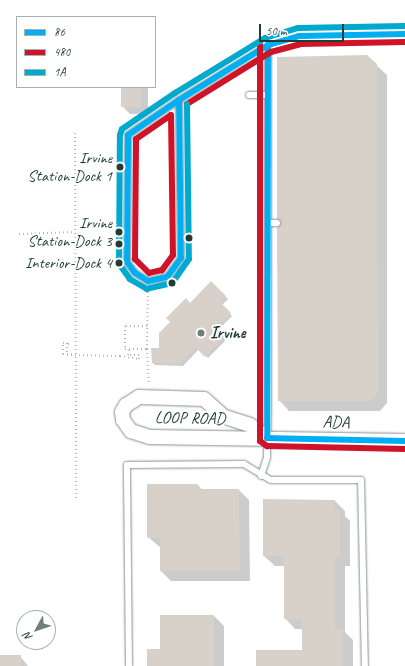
<!DOCTYPE html>
<html>
<head>
<meta charset="utf-8">
<style>
  body { margin:0 }
  #map { position:relative; width:405px; height:666px; overflow:hidden; background:#fff; font-family:Caveat,sans-serif }
  div>[style] { position:absolute }
  .shadow>* { inset:0; background:#0003 }
  .building>* { inset:0; background:#d7d1c9 }
  .path>* { height:2px; margin-top:-1px; transform-origin:0; background:repeating-linear-gradient(90deg,#b6b9b8 0 1px,transparent 0 4px) }
  .roads { filter:drop-shadow(0 0 1px #898f8d) drop-shadow(0 0 1px #898f8d) }
  .service>* { height:6px; margin:-3px; padding:0 3px; transform-origin:3px; border-radius:3px; background:#fff }
  .tertiary>* { height:14px; margin:-7px; padding:0 7px; transform-origin:7px; border-radius:7px; background:#fff }
  .path-bridge>* { height:2px; margin-top:-1px; transform-origin:0; background:repeating-linear-gradient(90deg,#b6b9b8 0 1px,transparent 0 4px) }
  .bus-1>* { height:6px; margin:-3px; padding:0 3px; transform-origin:3px; border-radius:3px; background:#00aff2 }
  .bus-2>* { height:6px; margin:-3px; padding:0 3px; transform-origin:3px; border-radius:3px; background:#cf1429 }
  .bus-3>* { height:6px; margin:-3px; padding:0 3px; transform-origin:3px; border-radius:3px; background:#00a9ce }
  .dots>* { width:11px; height:11px; translate:-50% -50%; box-sizing:border-box; border:2px solid #fff; border-radius:50% }
  span { translate:-50% -50%; white-space:nowrap; text-align:center; line-height:1.15; -webkit-text-stroke:4px #fff; paint-order:stroke }
  .bus-label { font-size:16px; color:#1f3d34 }
  .right { translate:-100% -50%; text-align:right }
  .poi-label { font-size:17px; color:#1f3d34; font-weight:700 }
  .left { translate:0 -50%; text-align:left }
  .street-label { font-size:17px; color:#1f3d34 }
  .legend { position:absolute; left:16px; top:16px; width:140px; height:72px; box-sizing:border-box; background:#fff; border:1px solid #a5b1ae; margin:0; padding:5px 7px; list-style:none; font-size:12px; color:#1f3d34 }
  .legend li { display:flex; align-items:center; gap:8px; height:20px }
  .legend b { width:20px; border:1px solid #a5b1ae }
  .north { position:absolute; left:16px; top:610px; width:40px; height:40px; box-sizing:border-box; background:#fff; border:1px solid #a5b1ae; border-radius:50%; rotate:230deg; font-size:11px; font-weight:700; line-height:16px; text-align:center; color:#1f3d34 }
  .north::after { content:''; display:block; margin:auto; width:14px; height:18px; background:#6d817b; clip-path:polygon(50% 0,100% 100%,50% 72%,0 100%) }
  .scale { position:absolute; left:259px; top:24px; width:85px; height:18px; box-sizing:border-box; border:2px solid #1f3d34; border-top:0; padding-left:5px; font-size:12px; line-height:14px; white-space:nowrap; color:#1f3d34; -webkit-text-stroke:3px #fff; paint-order:stroke }
</style>
</head>
<body>
<div id="map">
  <div class="shadow">
    <div style="clip-path:polygon(376px 65px,387px 75px,387px 403px,380px 411px,289px 411px,279px 400px)"></div>
    <div style="clip-path:polygon(122px 87px,148px 87px,148px 114px,130px 114px,122px 106px)"></div>
    <div style="clip-path:polygon(211px 282px,228px 299px,222px 305px,232px 316px,218px 330px,227px 339px,208px 358px,199px 349px,183px 366px,155px 365px,153px 363px,160px 349px,190px 304px)"></div>
    <div style="clip-path:polygon(198px 485px,202px 490px,239px 490px,249px 500px,250px 581px,171px 581px,161px 571px,161px 548px,148px 537px)"></div>
    <div style="clip-path:polygon(335px 501px,345px 511px,345px 516px,350px 521px,350px 566px,345px 566px,345px 632px,353px 640px,353px 666px,257px 666px,303px 651px,303px 629px,295px 629px,285px 618px,285px 566px,275px 566px,264px 556px)"></div>
    <div style="clip-path:polygon(214px 616px,224px 626px,224px 666px,148px 666px,161px 650px)"></div>
    <div style="clip-path:polygon(0 656px,20px 656px,28px 666px,0 666px)"></div>
  </div>
  <div class="building">
    <div style="clip-path:polygon(367px 55px,377px 64px,378px 393px,370px 401px,278px 401px,277px 227px,281px 223px,277px 219px,277px 57px)"></div>
    <div style="clip-path:polygon(121px 87px,141px 87px,141px 107px,121px 107px)"></div>
    <div style="clip-path:polygon(211px 281px,226px 296px,220px 302px,231px 313px,217px 327px,226px 336px,205px 357px,196px 348px,180px 364px,152px 363px,151px 348px,159px 348px,159px 333px,170px 322px,166px 318px,186px 298px,190px 303px)"></div>
    <div style="clip-path:polygon(147px 484px,198px 484px,198px 489px,239px 489px,240px 571px,160px 571px,160px 538px,147px 538px)"></div>
    <div style="clip-path:polygon(263px 499px,335px 500px,335px 510px,340px 510px,340px 556px,335px 556px,335px 629px,343px 629px,343px 666px,256px 666px,256px 650px,302px 650px,302px 619px,284px 619px,284px 556px,263px 556px)"></div>
    <div style="clip-path:polygon(160px 615px,214px 615px,214px 666px,147px 666px,147px 649px,160px 649px)"></div>
    <div style="clip-path:polygon(0 655px,21px 655px,21px 666px,0 666px)"></div>
  </div>
  <div class="path">
    <div style="left:75px;top:133px;width:367px;rotate:89.8deg"></div>
    <div style="left:19px;top:234px;width:56px;rotate:-2deg"></div>
    <div style="left:147px;top:326px;width:22px;rotate:180deg"></div>
    <div style="left:125px;top:326px;width:23px;rotate:90deg"></div>
    <div style="left:125px;top:349px;width:22px"></div>
    <div style="left:147px;top:349px;width:36px;rotate:87deg"></div>
    <div style="left:68px;top:344px;width:4px"></div>
    <div style="left:147px;top:349px;width:61px;rotate:-89.1deg"></div>
    <div style="left:63px;top:354px;width:13px"></div>
    <div style="left:120px;top:356px;width:19px;rotate:9deg"></div>
    <div style="left:139px;top:359px;width:4px;rotate:-90deg"></div>
    <div style="left:139px;top:355px;width:11px;rotate:180deg"></div>
    <div style="left:128px;top:355px;width:6px;rotate:-81deg"></div>
  </div>
  <div class="roads">
    <div class="service">
      <div style="left:249px;top:95px;width:19px"></div>
      <div style="left:179px;top:100px;width:158px;rotate:89.3deg"></div>
      <div style="left:181px;top:258px;width:24px;rotate:126deg"></div>
      <div style="left:167px;top:277px;width:19px;rotate:168deg"></div>
      <div style="left:148px;top:281px;width:15px;rotate:-148deg"></div>
      <div style="left:135px;top:273px;width:14px;rotate:-126deg"></div>
      <div style="left:127px;top:262px;width:127px;rotate:-89.5deg"></div>
      <div style="left:128px;top:135px;width:62px;rotate:-34.5deg"></div>
      <div style="left:179px;top:100px;width:104px;rotate:-31.2deg"></div>
      <div style="left:268px;top:223px;width:9px"></div>
      <div style="left:261px;top:476px;width:20px;rotate:-72deg"></div>
      <div style="left:267px;top:457px;width:48px;rotate:-88.8deg"></div>
      <div style="left:268px;top:409px;width:364px;rotate:-90deg"></div>
      <div style="left:129px;top:666px;width:201px;rotate:-90.6deg"></div>
      <div style="left:127px;top:465px;width:117px;rotate:-0.5deg"></div>
      <div style="left:244px;top:464px;width:31px;rotate:31deg"></div>
      <div style="left:271px;top:480px;width:90px"></div>
      <div style="left:361px;top:480px;width:186px;rotate:88.8deg"></div>
    </div>
    <div class="tertiary">
      <div style="left:268px;top:45px;width:32px;rotate:-16deg"></div>
      <div style="left:299px;top:36px;width:106px;rotate:-1.1deg"></div>
      <div style="left:267px;top:438px;width:21px;rotate:-143deg"></div>
      <div style="left:250px;top:425px;width:28px;rotate:-162deg"></div>
      <div style="left:223px;top:416px;width:25px;rotate:-138deg"></div>
      <div style="left:204px;top:399px;width:65px;rotate:-178.2deg"></div>
      <div style="left:139px;top:397px;width:15px;rotate:148deg"></div>
      <div style="left:126px;top:405px;width:8px;rotate:120deg"></div>
      <div style="left:122px;top:412px;width:8px;rotate:83deg"></div>
      <div style="left:123px;top:420px;width:14px;rotate:54deg"></div>
      <div style="left:131px;top:431px;width:19px;rotate:18deg"></div>
      <div style="left:149px;top:437px;width:256px;rotate:0.9deg"></div>
    </div>
  </div>
  <div class="path-bridge">
    <div style="left:63px;top:354px;width:11px;rotate:-90deg"></div>
    <div style="left:63px;top:343px;width:4px"></div>
    <div style="left:67px;top:343px;width:12px;rotate:90deg"></div>
    <div style="left:67px;top:355px;width:53px;rotate:1.1deg"></div>
  </div>
  <div class="bus-1">
    <div style="left:268px;top:45px;width:393px;rotate:90.1deg"></div>
    <div style="left:267px;top:438px;width:138px;rotate:1.2deg"></div>
    <div style="left:179px;top:100px;width:158px;rotate:89.3deg"></div>
    <div style="left:181px;top:258px;width:24px;rotate:126deg"></div>
    <div style="left:167px;top:277px;width:19px;rotate:168deg"></div>
    <div style="left:148px;top:281px;width:15px;rotate:-148deg"></div>
    <div style="left:135px;top:273px;width:14px;rotate:-126deg"></div>
    <div style="left:127px;top:262px;width:127px;rotate:-89.5deg"></div>
    <div style="left:128px;top:135px;width:62px;rotate:-34.5deg"></div>
    <div style="left:179px;top:100px;width:105px;rotate:-31.7deg"></div>
    <div style="left:268px;top:45px;width:32px;rotate:-16deg"></div>
    <div style="left:299px;top:36px;width:106px;rotate:-1.1deg"></div>
  </div>
  <div class="bus-2">
    <div style="left:260px;top:45px;width:396px;rotate:90deg"></div>
    <div style="left:260px;top:441px;width:9px;rotate:36deg"></div>
    <div style="left:267px;top:446px;width:138px;rotate:1.2deg"></div>
    <div style="left:187px;top:104px;width:99px;rotate:-31.8deg"></div>
    <div style="left:271px;top:52px;width:30px;rotate:-15deg"></div>
    <div style="left:300px;top:44px;width:105px;rotate:-1.1deg"></div>
    <div style="left:171px;top:115px;width:140px;rotate:89.2deg"></div>
    <div style="left:173px;top:255px;width:19px;rotate:126deg"></div>
    <div style="left:162px;top:270px;width:13px;rotate:167deg"></div>
    <div style="left:149px;top:273px;width:20px;rotate:-135deg"></div>
    <div style="left:135px;top:259px;width:120px;rotate:-89.5deg"></div>
    <div style="left:136px;top:139px;width:42px;rotate:-34.4deg"></div>
  </div>
  <div class="bus-3">
    <div style="left:187px;top:104px;width:155px;rotate:89.3deg"></div>
    <div style="left:189px;top:259px;width:29px;rotate:125deg"></div>
    <div style="left:172px;top:283px;width:26px;rotate:167deg"></div>
    <div style="left:147px;top:289px;width:20px;rotate:-150deg"></div>
    <div style="left:130px;top:279px;width:19px;rotate:-126deg"></div>
    <div style="left:119px;top:264px;width:129px;rotate:-89.6deg"></div>
    <div style="left:120px;top:135px;width:6px;rotate:-72deg"></div>
    <div style="left:122px;top:129px;width:64px;rotate:-34.2deg"></div>
    <div style="left:175px;top:93px;width:105px;rotate:-31.4deg"></div>
    <div style="left:265px;top:38px;width:34px;rotate:-17deg"></div>
    <div style="left:298px;top:28px;width:107px;rotate:-1.1deg"></div>
  </div>
  <div class="dots">
    <div style="left:120px;top:167px;background:#1f3d34"></div>
    <div style="left:119px;top:232px;background:#1f3d34"></div>
    <div style="left:189px;top:238px;background:#1f3d34"></div>
    <div style="left:119px;top:244px;background:#1f3d34"></div>
    <div style="left:119px;top:263px;background:#1f3d34"></div>
    <div style="left:172px;top:283px;background:#1f3d34"></div>
    <div style="left:201px;top:333px;background:#6d817b"></div>
  </div>
  <div class="bus-label">
    <span class="right" style="left:112px;top:167px">Irvine<br>Station-Dock 1</span>
    <span class="right" style="left:112px;top:232px">Irvine<br>Station-Dock 3</span>
    <span class="right" style="left:112px;top:263px">Interior-Dock 4</span>
  </div>
  <div class="poi-label">
    <span class="left" style="left:210px;top:333px">Irvine</span>
  </div>
  <div class="street-label">
    <span style="left:190px;top:418px;rotate:1deg">LOOP ROAD</span>
    <span style="left:336px;top:422px;rotate:1deg">ADA</span>
  </div>
  <ul class="legend">
  <li><b style="height:5px;background:#00aff2"></b>86</li>
  <li><b style="height:5px;background:#cf1429"></b>480</li>
  <li><b style="height:5px;background:#00a9ce"></b>1A</li>
  </ul>
  <div class="north">N</div>
  <div class="scale">50 m</div>
</div>
</body>
</html>
